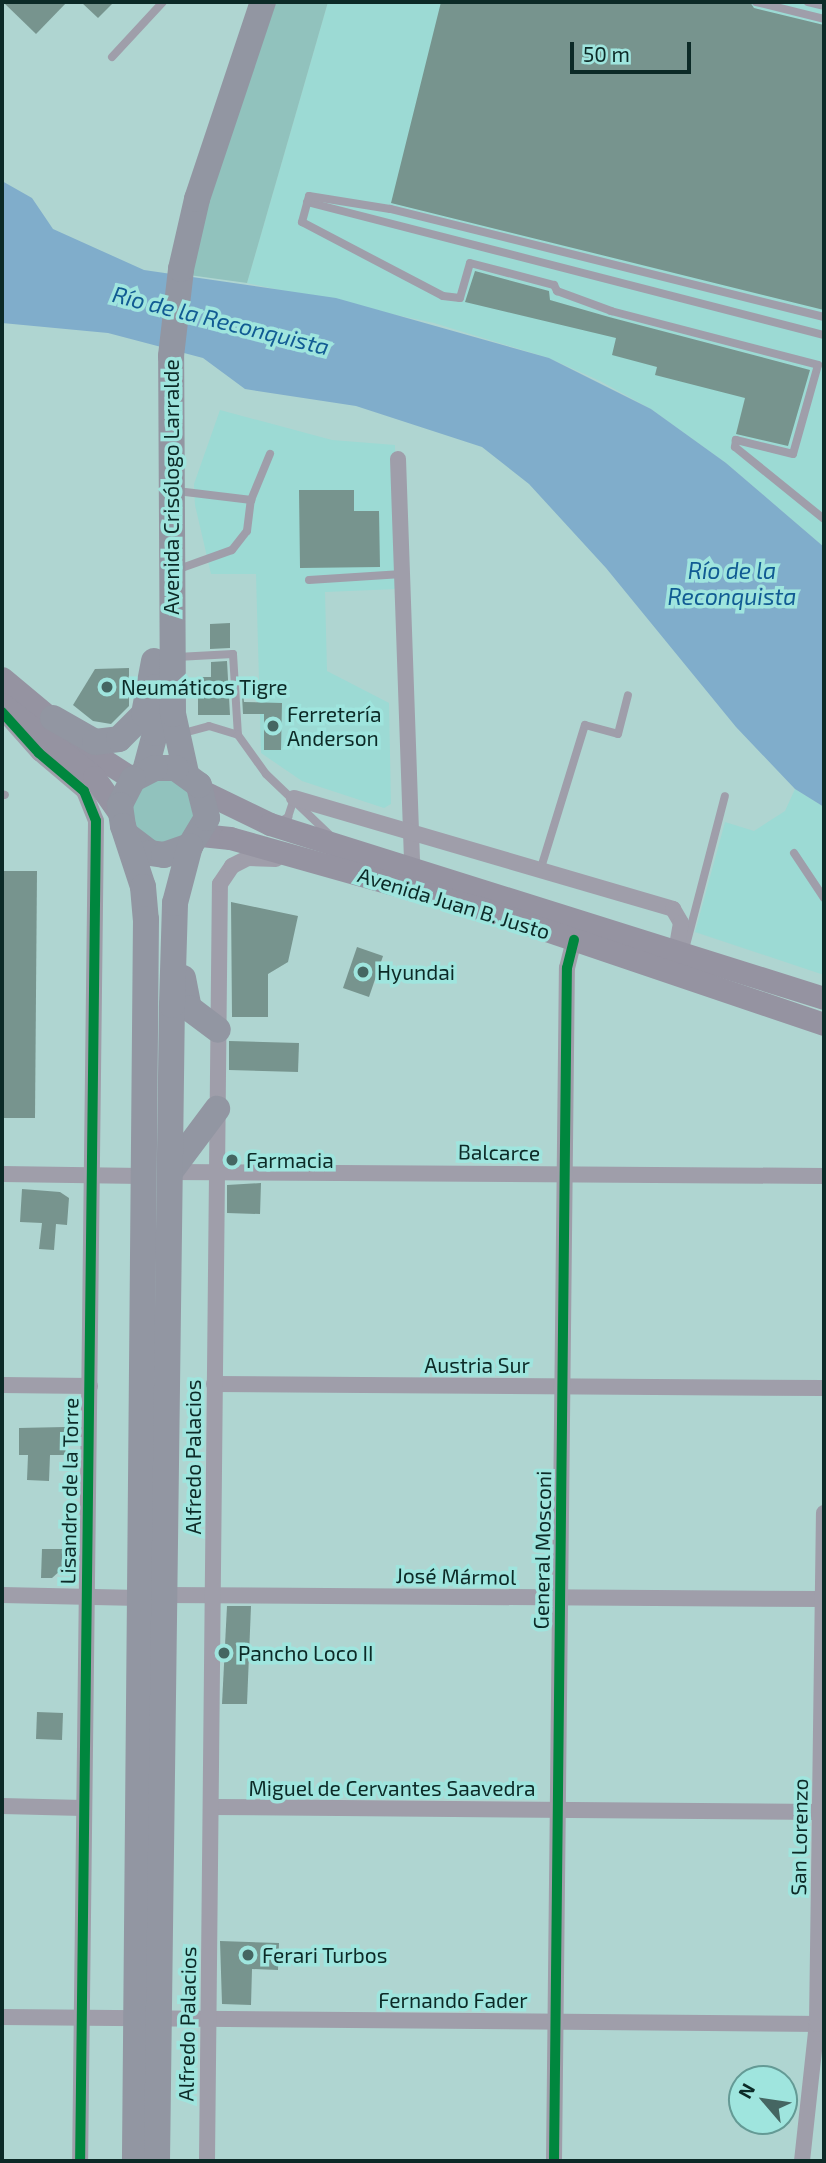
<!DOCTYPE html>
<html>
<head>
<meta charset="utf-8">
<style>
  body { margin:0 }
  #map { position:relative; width:826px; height:2163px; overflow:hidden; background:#afd5d1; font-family:"Exo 2",sans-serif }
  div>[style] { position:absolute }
  .built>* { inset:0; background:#9cdad4 }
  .green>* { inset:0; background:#91c2bd }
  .water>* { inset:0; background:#80adcb }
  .building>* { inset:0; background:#77948e }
  .service>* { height:8px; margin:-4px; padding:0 4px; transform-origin:4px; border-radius:4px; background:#9f9eaa }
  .minor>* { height:16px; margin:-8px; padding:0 8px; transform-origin:8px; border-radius:8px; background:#9f9eaa }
  .secondary>* { height:23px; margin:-11.5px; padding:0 11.5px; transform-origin:11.5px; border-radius:11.5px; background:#9593a1 }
  .primary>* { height:26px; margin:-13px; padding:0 13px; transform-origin:13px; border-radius:13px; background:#9296a2 }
  .cycleway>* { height:10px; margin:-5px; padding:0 5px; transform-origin:5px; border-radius:5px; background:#00873e }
  .dots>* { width:19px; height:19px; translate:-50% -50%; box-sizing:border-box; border:4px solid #9fe5de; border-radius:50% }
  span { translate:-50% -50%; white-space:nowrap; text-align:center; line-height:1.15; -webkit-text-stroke:7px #9fe5de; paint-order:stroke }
  .street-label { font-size:21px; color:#0c2a27 }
  .poi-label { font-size:21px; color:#0c2a27 }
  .left { translate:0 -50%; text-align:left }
  .water-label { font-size:23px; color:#115b93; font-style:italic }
  .frame { position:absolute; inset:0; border:4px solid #0c2a27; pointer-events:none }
  .north { position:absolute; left:728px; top:2065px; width:70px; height:70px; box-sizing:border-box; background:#9fe5de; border:2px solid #649a95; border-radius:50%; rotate:299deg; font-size:19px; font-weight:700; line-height:28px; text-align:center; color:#0c2a27 }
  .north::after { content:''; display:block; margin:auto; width:24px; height:32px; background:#456662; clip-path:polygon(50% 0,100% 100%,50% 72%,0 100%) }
  .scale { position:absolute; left:570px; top:42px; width:121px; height:32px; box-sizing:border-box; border:4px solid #0c2a27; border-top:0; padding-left:9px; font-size:21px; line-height:24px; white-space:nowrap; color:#0c2a27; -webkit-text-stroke:5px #9fe5de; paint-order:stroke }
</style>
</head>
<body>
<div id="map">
  <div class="built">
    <div style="clip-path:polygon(328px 2px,824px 2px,824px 547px,726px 463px,651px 409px,600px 381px,549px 358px,434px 323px,247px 283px)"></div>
    <div style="clip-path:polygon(220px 410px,332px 440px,395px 445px,397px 589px,325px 592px,327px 671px,389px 703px,391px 804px,384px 808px,302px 781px,261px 753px,256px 574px,211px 574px,195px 505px,194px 484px)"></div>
    <div style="clip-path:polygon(795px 789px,824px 807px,824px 975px,695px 932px,725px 822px,754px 831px,785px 811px)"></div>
  </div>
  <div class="green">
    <div style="clip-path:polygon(276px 2px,328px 2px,247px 283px,189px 275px,200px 220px)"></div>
    <div style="clip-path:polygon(156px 775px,189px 785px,195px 830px,165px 848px,134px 833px,129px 798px)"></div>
  </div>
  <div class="water">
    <div style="clip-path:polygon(2px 181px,32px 198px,53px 229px,144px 270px,336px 298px,549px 358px,651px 409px,726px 463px,824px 547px,824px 807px,795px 789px,736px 727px,606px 568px,529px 484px,482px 447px,356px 406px,245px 389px,203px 358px,108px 333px,2px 323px)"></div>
  </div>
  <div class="building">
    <div style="clip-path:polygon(3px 2px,67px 2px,36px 34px)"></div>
    <div style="clip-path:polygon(81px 2px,114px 2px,98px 18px)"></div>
    <div style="clip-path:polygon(441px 2px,750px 2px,754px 8px,824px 25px,824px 310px,391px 203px)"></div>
    <div style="clip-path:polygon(475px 271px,549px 291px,550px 300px,609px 317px,810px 370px,788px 446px,736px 434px,745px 398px,655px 375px,657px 367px,612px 355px,616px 338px,465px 302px)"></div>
    <div style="clip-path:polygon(299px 490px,354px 490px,354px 511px,379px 511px,380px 567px,300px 568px)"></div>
    <div style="clip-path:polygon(230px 623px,230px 648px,210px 649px,210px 624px)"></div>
    <div style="clip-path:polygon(227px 661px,230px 715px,198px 715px,198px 677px,211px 677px,211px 662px)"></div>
    <div style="clip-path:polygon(129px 668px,129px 706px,111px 724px,93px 721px,73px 705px,95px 669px)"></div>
    <div style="clip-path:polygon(241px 677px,244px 702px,282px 703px,281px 750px,264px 750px,264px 714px,243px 714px)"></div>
    <div style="clip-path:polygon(2px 871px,37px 871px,35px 1118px,2px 1118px)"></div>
    <div style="clip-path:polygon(231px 902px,298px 916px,288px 962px,268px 974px,268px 1017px,232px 1017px)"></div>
    <div style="clip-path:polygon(357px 947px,383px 956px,369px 997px,343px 988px)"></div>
    <div style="clip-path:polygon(229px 1041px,299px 1043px,298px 1072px,229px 1070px)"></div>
    <div style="clip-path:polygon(261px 1183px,260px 1214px,227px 1213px,227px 1185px)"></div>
    <div style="clip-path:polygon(22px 1189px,60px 1192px,69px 1198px,67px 1225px,56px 1224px,54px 1250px,39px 1249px,42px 1223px,20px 1222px)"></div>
    <div style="clip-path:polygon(65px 1427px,66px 1455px,50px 1455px,49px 1481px,27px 1480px,28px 1455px,19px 1455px,19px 1428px)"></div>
    <div style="clip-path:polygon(42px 1549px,63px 1549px,62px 1569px,52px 1578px,41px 1578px)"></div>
    <div style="clip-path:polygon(227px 1606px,251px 1606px,247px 1704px,222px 1704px)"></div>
    <div style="clip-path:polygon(37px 1712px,63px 1713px,62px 1740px,36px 1739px)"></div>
    <div style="clip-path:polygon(220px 1941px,279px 1943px,278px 1970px,252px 1969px,251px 2005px,222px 2004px)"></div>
  </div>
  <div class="service">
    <div style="left:756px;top:2px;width:70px;rotate:14deg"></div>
    <div style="left:808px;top:2px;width:16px;rotate:14deg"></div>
    <div style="left:112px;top:57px;width:75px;rotate:-47.2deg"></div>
    <div style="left:307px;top:202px;width:534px;rotate:14.43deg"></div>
    <div style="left:824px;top:317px;width:447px;rotate:-166deg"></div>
    <div style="left:390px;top:209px;width:82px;rotate:-170.9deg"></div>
    <div style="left:309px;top:196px;width:27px;rotate:105deg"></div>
    <div style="left:302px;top:222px;width:159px;rotate:27.7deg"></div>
    <div style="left:443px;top:296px;width:17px;rotate:7deg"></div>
    <div style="left:460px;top:298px;width:36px;rotate:-74deg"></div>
    <div style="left:470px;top:263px;width:87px;rotate:14.7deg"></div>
    <div style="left:554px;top:285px;width:7px;rotate:63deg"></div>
    <div style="left:557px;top:291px;width:58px;rotate:20.3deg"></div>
    <div style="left:611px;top:311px;width:214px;rotate:14.6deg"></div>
    <div style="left:818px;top:365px;width:92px;rotate:105.7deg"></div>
    <div style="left:793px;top:454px;width:59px;rotate:-166.2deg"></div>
    <div style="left:736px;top:440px;width:7px;rotate:98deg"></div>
    <div style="left:735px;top:447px;width:114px;rotate:39deg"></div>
    <div style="left:177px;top:491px;width:75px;rotate:6.9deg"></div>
    <div style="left:176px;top:570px;width:59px;rotate:-19.7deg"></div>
    <div style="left:232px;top:550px;width:24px;rotate:-52deg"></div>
    <div style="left:247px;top:531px;width:31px;rotate:-83deg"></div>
    <div style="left:251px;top:500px;width:50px;rotate:-67.6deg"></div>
    <div style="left:309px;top:580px;width:93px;rotate:-3.7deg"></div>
    <div style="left:177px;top:657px;width:56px;rotate:-3.1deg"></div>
    <div style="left:233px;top:654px;width:81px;rotate:86.5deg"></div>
    <div style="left:180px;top:734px;width:30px;rotate:-15deg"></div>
    <div style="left:209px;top:726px;width:30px;rotate:17deg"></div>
    <div style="left:238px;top:735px;width:48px;rotate:54.3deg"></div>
    <div style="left:266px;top:774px;width:91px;rotate:43.7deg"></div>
    <div style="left:2px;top:794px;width:3px;rotate:18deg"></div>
    <div style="left:278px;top:823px;width:12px;rotate:-31deg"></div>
    <div style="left:288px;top:817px;width:20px;rotate:-72deg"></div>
    <div style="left:794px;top:853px;width:54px;rotate:56.3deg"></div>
    <div style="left:540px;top:871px;width:153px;rotate:-72.9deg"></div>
    <div style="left:585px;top:725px;width:34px;rotate:15deg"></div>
    <div style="left:618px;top:734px;width:40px;rotate:-75.6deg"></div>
    <div style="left:684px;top:953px;width:162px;rotate:-75.4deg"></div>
  </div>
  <div class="minor">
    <div style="left:398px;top:459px;width:408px;rotate:88deg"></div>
    <div style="left:6px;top:716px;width:50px;rotate:48.3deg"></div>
    <div style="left:39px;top:753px;width:59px;rotate:40.2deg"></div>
    <div style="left:84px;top:791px;width:32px;rotate:68deg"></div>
    <div style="left:96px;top:821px;width:1340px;rotate:90.68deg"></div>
    <div style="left:294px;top:798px;width:395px;rotate:16.3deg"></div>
    <div style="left:673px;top:909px;width:16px;rotate:60deg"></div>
    <div style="left:681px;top:923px;width:27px;rotate:100deg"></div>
    <div style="left:170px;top:1172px;width:654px;rotate:0.35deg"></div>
    <div style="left:2px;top:1174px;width:140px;rotate:0.8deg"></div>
    <div style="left:214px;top:1384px;width:610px;rotate:0.38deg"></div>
    <div style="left:2px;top:1385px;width:88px;rotate:0.7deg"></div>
    <div style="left:2px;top:1595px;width:138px;rotate:1.2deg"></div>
    <div style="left:161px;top:1595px;width:663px;rotate:0.35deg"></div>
    <div style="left:2px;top:1806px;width:81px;rotate:1.4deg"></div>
    <div style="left:212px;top:1807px;width:612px;rotate:0.47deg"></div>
    <div style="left:2px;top:2017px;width:822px;rotate:0.49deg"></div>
    <div style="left:207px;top:2161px;width:1277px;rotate:-89.42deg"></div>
    <div style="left:220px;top:884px;width:22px;rotate:-56deg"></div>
    <div style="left:232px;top:866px;width:18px;rotate:-27deg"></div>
    <div style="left:248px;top:858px;width:28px;rotate:2deg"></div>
    <div style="left:554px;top:2161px;width:1193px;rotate:-89.38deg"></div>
    <div style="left:567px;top:968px;width:29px;rotate:-76deg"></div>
    <div style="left:802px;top:2161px;width:138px;rotate:-83.8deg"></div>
    <div style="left:817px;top:2024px;width:511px;rotate:-89.22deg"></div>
  </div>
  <div class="secondary">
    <div style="left:2px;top:678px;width:112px;rotate:39.9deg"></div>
    <div style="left:88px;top:750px;width:54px;rotate:32.8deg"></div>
    <div style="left:2px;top:704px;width:117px;rotate:38.4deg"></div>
    <div style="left:94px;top:777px;width:45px;rotate:54.9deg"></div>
    <div style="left:204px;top:792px;width:73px;rotate:25.9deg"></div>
    <div style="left:270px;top:824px;width:581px;rotate:17.44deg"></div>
    <div style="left:201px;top:835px;width:29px;rotate:6deg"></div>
    <div style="left:230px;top:838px;width:273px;rotate:15.7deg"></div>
    <div style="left:493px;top:912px;width:349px;rotate:18.7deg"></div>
  </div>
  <div class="primary">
    <div style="left:53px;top:718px;width:48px;rotate:29.7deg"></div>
    <div style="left:95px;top:742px;width:24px;rotate:-7deg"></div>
    <div style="left:119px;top:739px;width:35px;rotate:-45deg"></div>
    <div style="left:144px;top:714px;width:54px;rotate:-79.3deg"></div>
    <div style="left:145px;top:771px;width:39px;rotate:-75deg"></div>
    <div style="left:155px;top:733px;width:46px;rotate:-90deg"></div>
    <div style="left:186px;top:773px;width:60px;rotate:-102.4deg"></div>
    <div style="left:173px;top:714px;width:358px;rotate:-90.3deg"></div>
    <div style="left:171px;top:356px;width:88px;rotate:-83.4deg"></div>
    <div style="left:181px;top:269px;width:72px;rotate:-77.1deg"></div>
    <div style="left:197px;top:199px;width:208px;rotate:-71.5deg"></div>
    <div style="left:129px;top:837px;width:26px;rotate:37deg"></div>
    <div style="left:150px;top:853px;width:14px;rotate:8deg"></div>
    <div style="left:164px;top:855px;width:28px;rotate:-19deg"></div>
    <div style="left:190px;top:846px;width:33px;rotate:-59deg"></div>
    <div style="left:207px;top:818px;width:34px;rotate:-104deg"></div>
    <div style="left:199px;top:785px;width:29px;rotate:-144deg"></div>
    <div style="left:176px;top:768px;width:21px;rotate:180deg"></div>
    <div style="left:155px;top:768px;width:25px;rotate:153deg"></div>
    <div style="left:133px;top:779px;width:29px;rotate:117deg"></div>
    <div style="left:120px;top:805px;width:21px;rotate:82deg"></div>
    <div style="left:123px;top:826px;width:64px;rotate:71.8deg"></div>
    <div style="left:143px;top:887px;width:32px;rotate:85deg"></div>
    <div style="left:146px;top:919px;width:1242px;rotate:90.51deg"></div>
    <div style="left:183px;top:978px;width:31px;rotate:79deg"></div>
    <div style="left:189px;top:1008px;width:36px;rotate:37deg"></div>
    <div style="left:170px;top:1172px;width:79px;rotate:-53.3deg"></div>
    <div style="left:157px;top:2161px;width:1156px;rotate:-89.26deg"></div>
    <div style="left:172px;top:1005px;width:102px;rotate:-88.3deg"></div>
    <div style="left:175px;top:903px;width:59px;rotate:-75.3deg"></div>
  </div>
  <div class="cycleway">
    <div style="left:2px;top:712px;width:55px;rotate:47.9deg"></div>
    <div style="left:39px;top:753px;width:59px;rotate:40.2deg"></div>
    <div style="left:84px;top:791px;width:32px;rotate:68deg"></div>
    <div style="left:96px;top:821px;width:1340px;rotate:90.68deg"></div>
    <div style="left:554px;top:2161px;width:1193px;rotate:-89.38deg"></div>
    <div style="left:567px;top:968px;width:29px;rotate:-76deg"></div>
  </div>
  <div class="dots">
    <div style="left:107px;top:687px;background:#456662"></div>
    <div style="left:273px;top:726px;background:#456662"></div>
    <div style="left:363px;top:972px;background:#456662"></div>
    <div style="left:232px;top:1160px;background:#456662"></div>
    <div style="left:224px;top:1653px;background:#456662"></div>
    <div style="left:248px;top:1955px;background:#456662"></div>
  </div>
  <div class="street-label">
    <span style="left:171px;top:487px;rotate:-90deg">Avenida Crisólogo Larralde</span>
    <span style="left:454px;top:903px;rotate:17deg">Avenida Juan B. Justo</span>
    <span style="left:499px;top:1152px;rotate:1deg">Balcarce</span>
    <span style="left:477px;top:1365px">Austria Sur</span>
    <span style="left:193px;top:1457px;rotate:-90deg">Alfredo Palacios</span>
    <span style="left:69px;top:1491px;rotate:-89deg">Lisandro de la Torre</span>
    <span style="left:542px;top:1550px;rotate:-89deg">General Mosconi</span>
    <span style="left:456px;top:1576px;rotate:1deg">José Mármol</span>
    <span style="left:392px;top:1788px">Miguel de Cervantes Saavedra</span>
    <span style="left:799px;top:1837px;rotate:-89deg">San Lorenzo</span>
    <span style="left:453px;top:2000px">Fernando Fader</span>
    <span style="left:187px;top:2024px;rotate:-89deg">Alfredo Palacios</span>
  </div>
  <div class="poi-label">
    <span class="left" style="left:121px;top:687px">Neumáticos Tigre</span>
    <span class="left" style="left:287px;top:726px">Ferretería<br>Anderson</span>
    <span class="left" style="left:377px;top:972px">Hyundai</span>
    <span class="left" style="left:246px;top:1160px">Farmacia</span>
    <span class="left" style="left:238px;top:1653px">Pancho Loco II</span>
    <span class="left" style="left:262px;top:1955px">Ferari Turbos</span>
  </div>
  <div class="water-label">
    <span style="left:221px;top:320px;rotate:14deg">Río de la Reconquista</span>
    <span style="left:732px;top:583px">Río de la<br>Reconquista</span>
  </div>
  <div class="frame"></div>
  <div class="north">N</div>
  <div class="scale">50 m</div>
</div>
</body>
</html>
